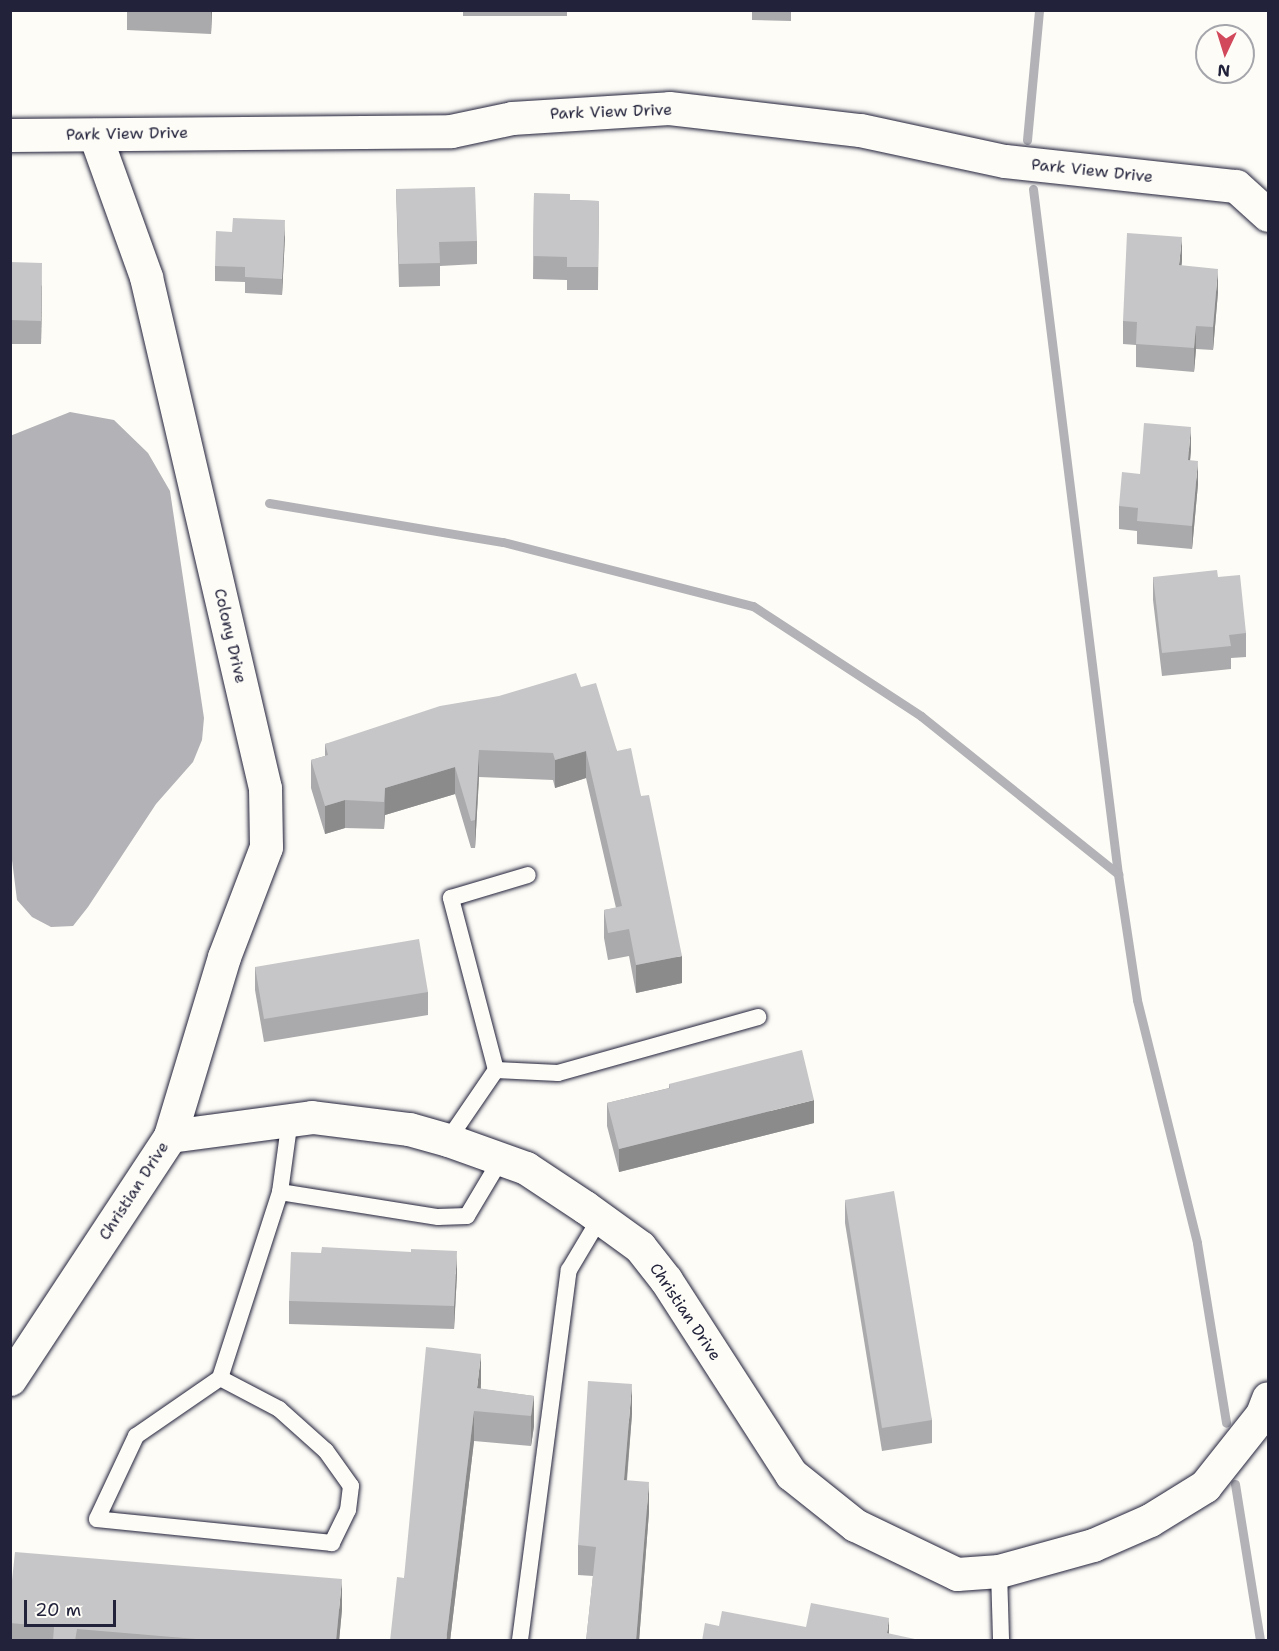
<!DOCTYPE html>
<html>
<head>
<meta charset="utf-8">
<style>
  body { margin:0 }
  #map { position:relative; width:1279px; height:1651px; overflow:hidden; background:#fdfcf7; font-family:"Shantell Sans",sans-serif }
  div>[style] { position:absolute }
  .water>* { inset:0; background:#b2b2b7 }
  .stream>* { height:9px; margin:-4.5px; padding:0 4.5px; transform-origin:4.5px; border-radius:4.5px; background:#b2b2b7 }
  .roads { filter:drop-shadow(0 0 2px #22223b) drop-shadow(0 0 2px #22223b) }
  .lane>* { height:16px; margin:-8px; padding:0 8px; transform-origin:8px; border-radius:8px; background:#fdfcf7 }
  .street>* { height:33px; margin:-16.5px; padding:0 16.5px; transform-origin:16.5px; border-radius:16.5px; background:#fdfcf7 }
  .wall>* { inset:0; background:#aaaaac }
  .shaded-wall>* { inset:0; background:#8b8b8c }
  .building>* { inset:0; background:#c6c6c8 }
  span { translate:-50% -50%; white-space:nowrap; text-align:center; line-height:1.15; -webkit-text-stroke:5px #fdfcf7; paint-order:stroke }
  .street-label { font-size:16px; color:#22223b }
  .frame { position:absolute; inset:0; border:12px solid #22223b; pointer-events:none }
  .north { position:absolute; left:1195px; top:24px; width:60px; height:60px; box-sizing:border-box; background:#fdfcf7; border:2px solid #a5a5ac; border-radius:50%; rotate:184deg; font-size:16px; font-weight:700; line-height:24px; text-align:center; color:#22223b }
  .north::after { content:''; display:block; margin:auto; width:21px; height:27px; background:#d1495b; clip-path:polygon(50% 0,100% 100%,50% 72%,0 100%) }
  .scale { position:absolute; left:24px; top:1600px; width:92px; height:27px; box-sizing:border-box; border:3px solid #22223b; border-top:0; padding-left:8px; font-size:18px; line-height:21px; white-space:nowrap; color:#22223b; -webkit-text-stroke:4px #fdfcf7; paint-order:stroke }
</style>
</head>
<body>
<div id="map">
  <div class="water">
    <div style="clip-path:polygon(70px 412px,114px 420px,148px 453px,170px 491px,204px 718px,202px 740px,193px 762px,156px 804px,88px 907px,73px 926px,51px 927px,32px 917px,17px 900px,11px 852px,10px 436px)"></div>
  </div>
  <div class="stream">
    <div style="left:1027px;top:140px;width:131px;rotate:-84.7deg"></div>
    <div style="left:1033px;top:189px;width:690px;rotate:82.93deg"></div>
    <div style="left:1118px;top:874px;width:127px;rotate:81.4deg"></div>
    <div style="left:1137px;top:1000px;width:250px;rotate:76.1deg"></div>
    <div style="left:1197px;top:1243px;width:182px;rotate:80.8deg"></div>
    <div style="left:269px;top:503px;width:237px;rotate:9.5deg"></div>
    <div style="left:503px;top:542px;width:258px;rotate:14.4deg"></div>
    <div style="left:753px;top:606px;width:201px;rotate:33.2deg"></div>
    <div style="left:921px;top:716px;width:253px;rotate:38.7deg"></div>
    <div style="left:1235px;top:1484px;width:158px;rotate:80.9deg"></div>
  </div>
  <div class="roads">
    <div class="lane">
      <div style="left:496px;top:1070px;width:62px;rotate:2.8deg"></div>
      <div style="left:558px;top:1073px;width:208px;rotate:-15.6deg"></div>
      <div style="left:448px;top:1140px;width:85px;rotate:-55.6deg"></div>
      <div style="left:496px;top:1070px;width:178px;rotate:-104.7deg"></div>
      <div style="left:451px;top:898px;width:80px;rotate:-16.6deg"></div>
      <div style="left:280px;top:1192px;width:160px;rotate:9deg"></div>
      <div style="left:438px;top:1217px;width:29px;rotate:-2deg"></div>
      <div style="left:467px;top:1216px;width:66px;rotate:-59.2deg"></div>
      <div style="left:220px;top:1378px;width:67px;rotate:27.7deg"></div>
      <div style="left:279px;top:1409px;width:63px;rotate:41.8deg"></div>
      <div style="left:326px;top:1451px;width:43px;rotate:54.5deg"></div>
      <div style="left:351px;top:1486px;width:24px;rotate:97deg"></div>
      <div style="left:348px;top:1510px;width:37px;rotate:116deg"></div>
      <div style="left:332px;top:1543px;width:236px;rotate:-174.2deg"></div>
      <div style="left:97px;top:1519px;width:92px;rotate:-64.8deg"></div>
      <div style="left:136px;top:1436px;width:102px;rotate:-34.6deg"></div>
      <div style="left:220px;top:1378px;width:195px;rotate:-72.1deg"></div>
      <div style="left:280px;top:1192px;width:74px;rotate:-82.2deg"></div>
      <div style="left:999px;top:1571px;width:69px;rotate:88.3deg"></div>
      <div style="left:520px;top:1640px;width:373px;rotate:-82.5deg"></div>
      <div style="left:569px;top:1270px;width:61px;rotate:-59.2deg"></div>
    </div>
    <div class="street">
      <div style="left:10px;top:135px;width:441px;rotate:-0.5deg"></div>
      <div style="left:451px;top:131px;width:62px;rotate:-12deg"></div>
      <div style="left:512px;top:118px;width:157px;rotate:-3.6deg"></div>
      <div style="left:669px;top:108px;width:192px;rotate:6.6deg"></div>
      <div style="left:860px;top:130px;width:148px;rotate:12.1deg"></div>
      <div style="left:1005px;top:161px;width:232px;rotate:6.2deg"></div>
      <div style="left:1236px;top:186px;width:43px;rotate:42.2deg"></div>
      <div style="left:95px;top:135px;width:151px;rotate:70.2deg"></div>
      <div style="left:146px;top:277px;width:525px;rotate:76.89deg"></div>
      <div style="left:265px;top:788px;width:59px;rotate:89deg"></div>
      <div style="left:266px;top:847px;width:118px;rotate:110.9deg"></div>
      <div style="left:224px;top:957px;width:187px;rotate:106.8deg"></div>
      <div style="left:10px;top:1379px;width:291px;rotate:-56.6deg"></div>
      <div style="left:170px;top:1136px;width:143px;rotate:-7.6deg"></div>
      <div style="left:312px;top:1117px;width:98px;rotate:7.1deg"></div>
      <div style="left:409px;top:1129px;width:41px;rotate:15.8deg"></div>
      <div style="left:448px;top:1140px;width:83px;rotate:19.7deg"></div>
      <div style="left:526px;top:1168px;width:71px;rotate:33.5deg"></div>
      <div style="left:585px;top:1207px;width:68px;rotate:36deg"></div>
      <div style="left:640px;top:1247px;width:42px;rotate:51.8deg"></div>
      <div style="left:666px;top:1280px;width:231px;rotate:57.2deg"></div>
      <div style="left:791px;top:1474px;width:82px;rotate:38.6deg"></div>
      <div style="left:855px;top:1525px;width:113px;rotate:25.7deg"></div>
      <div style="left:957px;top:1574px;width:42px;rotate:-4.1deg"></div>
      <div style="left:999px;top:1571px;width:98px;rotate:-15.5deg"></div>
      <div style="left:1093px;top:1545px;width:62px;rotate:-23.7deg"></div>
      <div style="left:1150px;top:1520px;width:65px;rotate:-31.7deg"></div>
      <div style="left:1205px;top:1486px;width:92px;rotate:-51.6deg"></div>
      <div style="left:1262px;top:1414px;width:17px;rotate:-69deg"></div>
    </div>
  </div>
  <div class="wall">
    <div style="clip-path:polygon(127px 10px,212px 10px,211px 34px,127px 30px)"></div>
    <div style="clip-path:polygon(463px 10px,567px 10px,567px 16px,463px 16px)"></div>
    <div style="clip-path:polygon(752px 10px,791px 10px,791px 21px,752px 20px)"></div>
    <div style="clip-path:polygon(396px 189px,477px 241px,477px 264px,440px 266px,440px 286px,399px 287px)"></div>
    <div style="clip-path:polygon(534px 193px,570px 200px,599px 201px,598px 290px,567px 290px,567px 280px,533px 279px)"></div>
    <div style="clip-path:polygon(285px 236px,282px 295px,245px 293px,245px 282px,215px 281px,215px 266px)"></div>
    <div style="clip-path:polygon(1182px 261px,1181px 266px,1218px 292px,1213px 350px,1196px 349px,1194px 372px,1136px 367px,1136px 345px,1123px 344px,1123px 321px)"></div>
    <div style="clip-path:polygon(10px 262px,42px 286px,41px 344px,10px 344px)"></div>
    <div style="clip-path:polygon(1191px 450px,1190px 460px,1198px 484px,1192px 549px,1137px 544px,1137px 531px,1119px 529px,1119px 506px,1140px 474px)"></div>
    <div style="clip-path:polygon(1153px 577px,1218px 577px,1246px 633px,1246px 657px,1231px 658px,1231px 669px,1162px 676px,1153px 600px)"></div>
    <div style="clip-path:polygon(581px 687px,617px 751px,641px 796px,682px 983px,636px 993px,629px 956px,608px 960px,604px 938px,604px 910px,616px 908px,586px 778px,555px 788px,553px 780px,479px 777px,475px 848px,471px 848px,455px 794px,385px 815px,384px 829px,345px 828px,325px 834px,311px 788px,311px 760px,325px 756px,325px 744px)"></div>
    <div style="clip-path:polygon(255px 967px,428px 992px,428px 1015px,264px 1042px,255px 990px)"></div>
    <div style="clip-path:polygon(669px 1084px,814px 1123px,619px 1172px,607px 1126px,607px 1103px,669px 1088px)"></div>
    <div style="clip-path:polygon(845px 1200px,932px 1420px,932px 1443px,882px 1451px,845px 1223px)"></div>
    <div style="clip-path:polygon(457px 1274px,454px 1329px,289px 1324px,289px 1301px)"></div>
    <div style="clip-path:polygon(481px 1384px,481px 1389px,534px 1396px,534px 1426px,531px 1446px,474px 1441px,450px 1641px,404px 1578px)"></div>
    <div style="clip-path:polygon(632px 1414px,627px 1481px,649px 1512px,639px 1641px,586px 1641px,593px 1576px,578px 1575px,578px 1545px)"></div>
    <div style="clip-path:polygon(342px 1609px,339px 1641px,10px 1641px,10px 1623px)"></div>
  </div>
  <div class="shaded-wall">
    <div style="clip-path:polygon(212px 10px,211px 34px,211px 11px)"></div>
    <div style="clip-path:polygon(285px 220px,285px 236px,282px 295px,282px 279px)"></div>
    <div style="clip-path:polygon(1182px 237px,1182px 261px,1179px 289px,1179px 265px)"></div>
    <div style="clip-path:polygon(42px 263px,42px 286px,41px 344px,41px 321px)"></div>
    <div style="clip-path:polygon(1218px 269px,1218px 292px,1213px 350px,1213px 327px)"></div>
    <div style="clip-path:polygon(1196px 326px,1196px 349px,1194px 372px,1194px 348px)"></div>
    <div style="clip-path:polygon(1191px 427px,1191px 450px,1188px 483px,1188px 460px)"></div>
    <div style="clip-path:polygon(1198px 461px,1198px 484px,1192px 549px,1192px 526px)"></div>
    <div style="clip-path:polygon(479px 750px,479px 777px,475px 848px,475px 820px)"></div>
    <div style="clip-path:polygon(586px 751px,586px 778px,555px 788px,555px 760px)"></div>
    <div style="clip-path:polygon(455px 767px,455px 794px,385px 815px,384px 829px,385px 788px)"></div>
    <div style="clip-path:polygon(345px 800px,345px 828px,325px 834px,325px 806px)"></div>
    <div style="clip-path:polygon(682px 956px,682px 983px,636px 993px,636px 965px)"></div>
    <div style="clip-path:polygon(814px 1100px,814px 1123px,619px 1172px,619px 1149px)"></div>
    <div style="clip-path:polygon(457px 1251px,457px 1274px,454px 1329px,454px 1306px)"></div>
    <div style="clip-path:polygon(481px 1354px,481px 1384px,478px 1411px,477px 1388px)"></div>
    <div style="clip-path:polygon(632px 1384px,632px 1414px,624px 1510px,624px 1480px)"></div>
    <div style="clip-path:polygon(534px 1396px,534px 1426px,531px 1446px,531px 1416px)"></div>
    <div style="clip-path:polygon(474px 1411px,474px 1441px,450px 1641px,446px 1641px)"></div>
    <div style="clip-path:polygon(649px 1482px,649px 1512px,639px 1641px,636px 1641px)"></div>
    <div style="clip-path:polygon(342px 1579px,342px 1609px,339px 1641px,336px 1641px)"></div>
    <div style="clip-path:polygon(889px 1618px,889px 1641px,887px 1633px)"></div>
  </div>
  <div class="building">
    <div style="clip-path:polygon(475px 187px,477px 241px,439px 242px,440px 263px,399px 264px,396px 189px)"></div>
    <div style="clip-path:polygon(534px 193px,570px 194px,570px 200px,599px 201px,598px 267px,567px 267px,567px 257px,533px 256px)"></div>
    <div style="clip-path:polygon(233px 218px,285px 220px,282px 279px,245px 277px,245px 267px,215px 266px,216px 231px,232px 232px)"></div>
    <div style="clip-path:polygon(1127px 233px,1182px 237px,1179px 265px,1218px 269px,1213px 327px,1196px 326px,1194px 348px,1136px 344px,1137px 322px,1123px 321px)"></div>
    <div style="clip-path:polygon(10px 262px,42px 263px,41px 321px,10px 320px)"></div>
    <div style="clip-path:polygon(1144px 423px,1191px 427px,1188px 460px,1198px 461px,1192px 526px,1137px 521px,1138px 508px,1119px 506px,1122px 472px,1140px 474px)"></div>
    <div style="clip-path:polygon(1217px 570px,1218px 577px,1240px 575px,1246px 633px,1229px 635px,1231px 646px,1162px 653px,1153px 577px)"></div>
    <div style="clip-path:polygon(576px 673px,581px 687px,596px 683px,617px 751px,631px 748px,641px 796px,649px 795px,682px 956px,636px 965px,629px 929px,608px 933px,604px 910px,622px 906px,586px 751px,555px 760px,553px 753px,479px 750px,475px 820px,471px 821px,455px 767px,385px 788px,384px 802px,345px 800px,325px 806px,311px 760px,328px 755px,325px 744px,440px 706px,499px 696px)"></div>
    <div style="clip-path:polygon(419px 939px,428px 992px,264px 1019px,255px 967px)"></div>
    <div style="clip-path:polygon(802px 1050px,814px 1100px,619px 1149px,607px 1103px,670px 1088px,669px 1084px)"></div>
    <div style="clip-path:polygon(894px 1191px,932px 1420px,882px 1428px,845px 1200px)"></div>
    <div style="clip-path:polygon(322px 1247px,411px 1252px,411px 1249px,457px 1251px,454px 1306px,289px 1301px,291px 1252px,321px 1253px)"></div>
    <div style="clip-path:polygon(426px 1347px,481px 1354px,477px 1388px,534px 1396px,531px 1416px,474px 1411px,446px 1641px,390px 1641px,397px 1577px,404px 1578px)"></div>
    <div style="clip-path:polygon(588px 1381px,632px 1384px,624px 1480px,649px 1482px,636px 1641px,586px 1641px,596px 1547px,578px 1545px)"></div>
    <div style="clip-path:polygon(15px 1552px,342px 1579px,336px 1641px,220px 1641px,77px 1629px,75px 1641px,53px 1641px,54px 1627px,10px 1623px,10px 1599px)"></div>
    <div style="clip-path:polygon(811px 1603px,889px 1618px,887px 1633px,924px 1641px,702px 1641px,705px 1623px,719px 1626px,722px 1611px,806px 1627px)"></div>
  </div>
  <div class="street-label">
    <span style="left:611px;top:112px;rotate:-2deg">Park View Drive</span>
    <span style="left:127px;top:134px;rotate:-1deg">Park View Drive</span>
    <span style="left:1092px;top:171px;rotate:6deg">Park View Drive</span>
    <span style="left:230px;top:636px;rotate:77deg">Colony Drive</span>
    <span style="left:134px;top:1191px;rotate:-57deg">Christian Drive</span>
    <span style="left:685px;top:1312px;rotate:56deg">Christian Drive</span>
  </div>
  <div class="frame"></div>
  <div class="north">N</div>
  <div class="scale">20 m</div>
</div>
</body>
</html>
